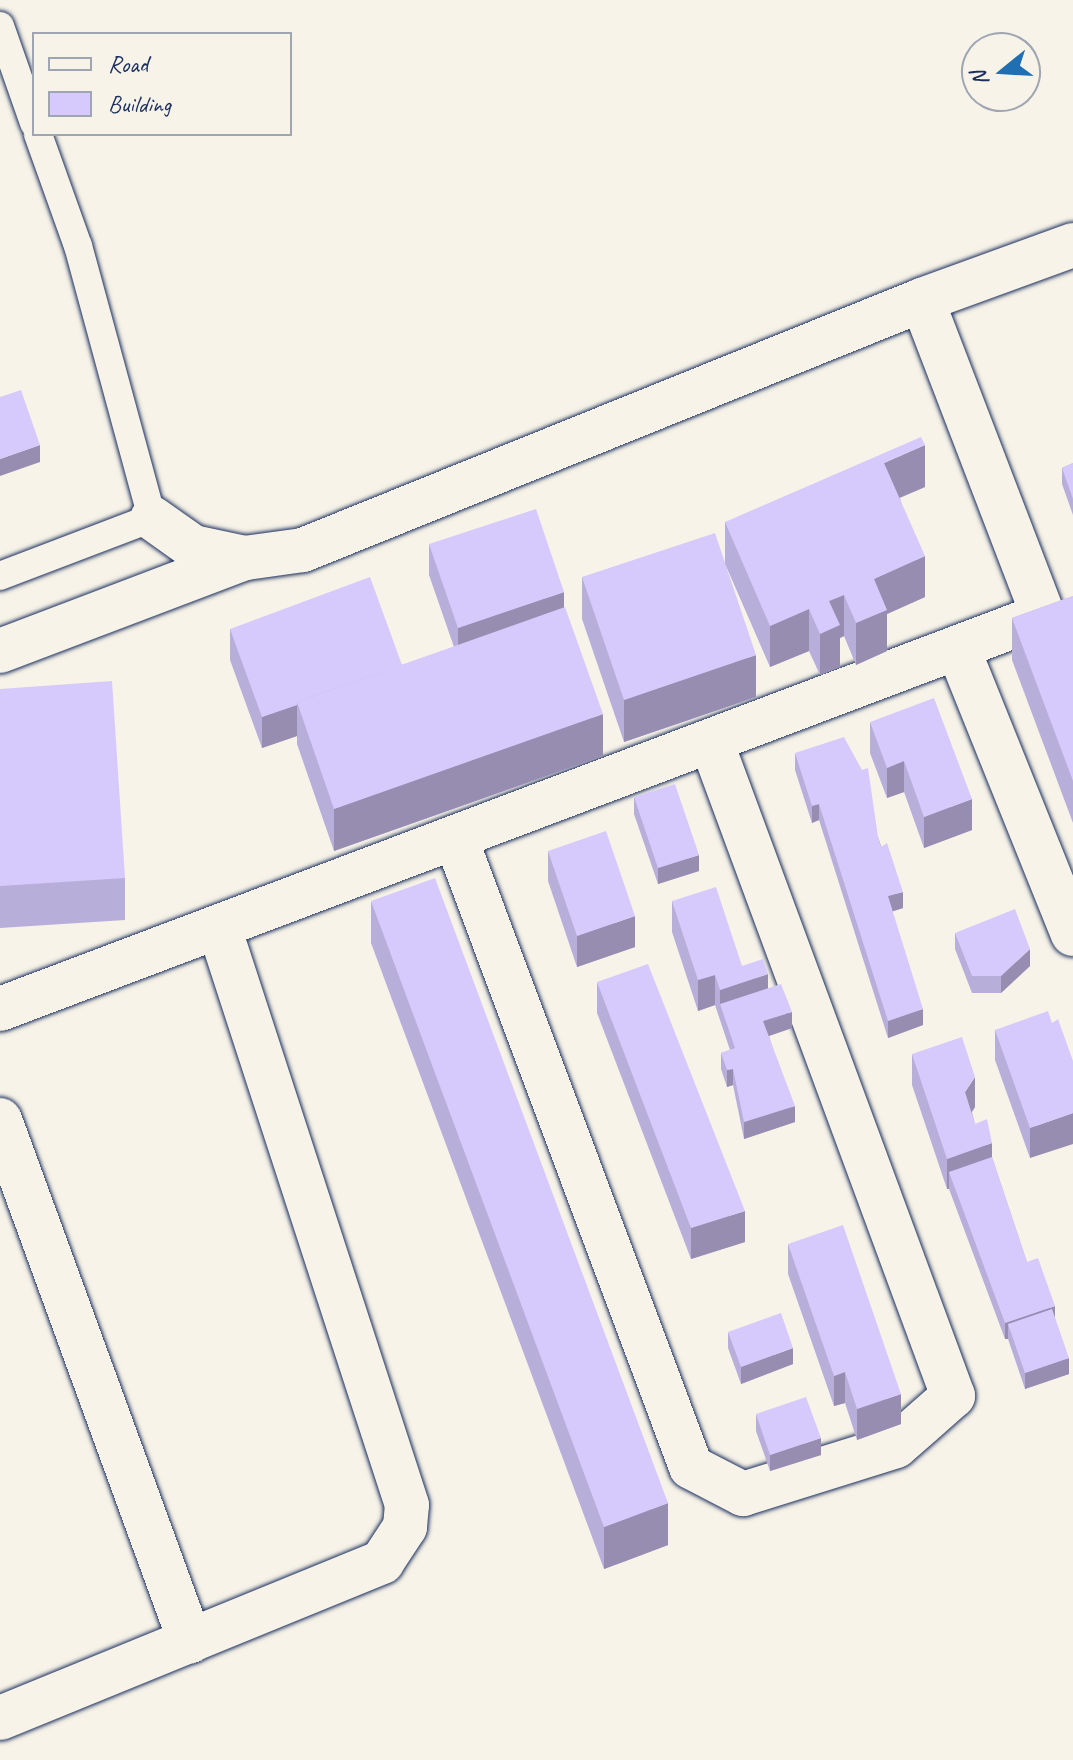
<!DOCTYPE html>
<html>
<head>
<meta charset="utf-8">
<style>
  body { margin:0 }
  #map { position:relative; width:1073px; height:1760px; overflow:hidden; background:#f7f3e8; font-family:Caveat,sans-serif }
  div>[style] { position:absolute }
  .roads { filter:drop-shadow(0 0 2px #1b2f5e) drop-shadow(0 0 2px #1b2f5e) }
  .service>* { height:28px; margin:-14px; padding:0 14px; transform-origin:14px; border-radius:14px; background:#f7f3e8 }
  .minor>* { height:44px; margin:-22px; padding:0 22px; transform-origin:22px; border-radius:22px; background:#f7f3e8 }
  .wall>* { inset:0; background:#b8aeda }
  .shaded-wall>* { inset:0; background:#968db1 }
  .building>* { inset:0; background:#d6cafd }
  span { translate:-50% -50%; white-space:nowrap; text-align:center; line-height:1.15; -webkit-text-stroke:6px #f7f3e8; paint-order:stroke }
  .legend { position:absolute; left:32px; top:32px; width:260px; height:104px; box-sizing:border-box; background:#f7f3e8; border:2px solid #9fa5b1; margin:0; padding:10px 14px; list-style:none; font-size:24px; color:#1b2f5e }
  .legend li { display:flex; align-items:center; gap:16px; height:40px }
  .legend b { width:40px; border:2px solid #9fa5b1 }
  .north { position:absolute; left:961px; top:32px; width:80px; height:80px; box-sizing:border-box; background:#f7f3e8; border:2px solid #9fa5b1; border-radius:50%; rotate:252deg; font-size:22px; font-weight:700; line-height:32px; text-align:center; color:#1b2f5e }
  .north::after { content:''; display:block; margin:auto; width:28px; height:36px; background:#1f6fb2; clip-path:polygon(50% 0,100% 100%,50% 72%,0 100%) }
</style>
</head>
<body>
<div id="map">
  <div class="roads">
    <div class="service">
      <div style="left:0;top:26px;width:103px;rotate:70.7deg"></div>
      <div style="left:0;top:576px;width:163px;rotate:-20.9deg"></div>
      <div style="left:152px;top:518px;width:282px;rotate:-105.2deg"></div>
      <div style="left:78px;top:246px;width:119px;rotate:-109.7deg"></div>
    </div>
    <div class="minor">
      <div style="left:922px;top:300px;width:161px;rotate:-20deg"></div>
      <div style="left:0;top:651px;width:262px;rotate:-20.8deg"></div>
      <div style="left:959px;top:651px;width:305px;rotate:68.1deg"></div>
      <div style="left:457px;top:842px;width:667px;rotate:69.47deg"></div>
      <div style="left:691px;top:1467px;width:59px;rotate:27.4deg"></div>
      <div style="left:743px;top:1494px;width:160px;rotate:-17.4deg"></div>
      <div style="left:896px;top:1446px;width:76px;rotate:-41.3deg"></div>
      <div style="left:953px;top:1396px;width:698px;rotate:-110.28deg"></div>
      <div style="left:0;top:1009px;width:1115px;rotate:-20.69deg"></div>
      <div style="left:1043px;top:615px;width:337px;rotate:-111deg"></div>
      <div style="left:922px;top:300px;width:668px;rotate:158.01deg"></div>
      <div style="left:303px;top:550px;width:59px;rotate:172.1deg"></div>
      <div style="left:245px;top:558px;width:53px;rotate:-168.1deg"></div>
      <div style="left:193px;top:547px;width:50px;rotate:-144.7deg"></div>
      <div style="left:0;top:1120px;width:555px;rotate:69.96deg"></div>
      <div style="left:0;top:1718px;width:413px;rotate:-22.2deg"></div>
      <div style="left:382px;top:1562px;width:42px;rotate:-56.7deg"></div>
      <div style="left:405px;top:1527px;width:22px;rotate:-85deg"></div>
      <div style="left:407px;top:1505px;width:608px;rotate:-108.02deg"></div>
    </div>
  </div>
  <div class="wall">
    <div style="clip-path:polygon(1073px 463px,1073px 515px,1062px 484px,1062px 468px)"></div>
    <div style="clip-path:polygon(925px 487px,900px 498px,925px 597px,887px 614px,887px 651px,856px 665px,844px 636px,840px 638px,840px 667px,820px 675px,809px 651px,770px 667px,726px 566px,756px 697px,624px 742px,582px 619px,582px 577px,725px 563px,725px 522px)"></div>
    <div style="clip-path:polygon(429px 544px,564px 607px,603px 756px,334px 851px,297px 744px,297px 736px,262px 748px,230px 660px,230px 629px,402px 665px,454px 647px,429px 575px)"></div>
    <div style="clip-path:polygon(1073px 596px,1073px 823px,1012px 660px,1012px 618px)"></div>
    <div style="clip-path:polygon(0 689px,125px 878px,125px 920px,0 928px)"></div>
    <div style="clip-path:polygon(870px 722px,972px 830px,924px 848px,904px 792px,887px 798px,870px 753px)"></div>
    <div style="clip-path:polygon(795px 753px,878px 837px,903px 908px,892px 911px,923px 1025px,888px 1038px,819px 820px,812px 823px,795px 770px)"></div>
    <div style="clip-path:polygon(634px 797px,699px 871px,658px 884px,634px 814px)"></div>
    <div style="clip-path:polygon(548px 851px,635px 947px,577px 967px,548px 881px)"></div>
    <div style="clip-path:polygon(371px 901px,668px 1545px,604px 1569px,371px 943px)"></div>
    <div style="clip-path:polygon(672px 901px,742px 966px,768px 988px,792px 1028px,769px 1036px,795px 1122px,744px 1139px,733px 1085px,727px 1087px,721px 1069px,721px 1053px,730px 1050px,715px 1005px,698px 1011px,672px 932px)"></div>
    <div style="clip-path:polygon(955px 933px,1030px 966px,1001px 993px,972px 993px,955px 949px)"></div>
    <div style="clip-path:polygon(597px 982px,745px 1242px,691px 1259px,597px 1013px)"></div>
    <div style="clip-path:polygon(1052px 1023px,1030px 1158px,995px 1060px,995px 1030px)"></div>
    <div style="clip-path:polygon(912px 1054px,975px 1107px,972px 1112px,975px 1124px,992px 1157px,1027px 1262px,1055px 1318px,1069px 1374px,1025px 1389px,1008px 1339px,1005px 1339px,949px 1189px,947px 1189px,912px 1085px)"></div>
    <div style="clip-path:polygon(788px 1244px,901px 1424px,857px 1440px,845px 1403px,834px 1406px,788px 1274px)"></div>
    <div style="clip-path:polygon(728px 1332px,793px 1364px,741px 1384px,728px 1348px)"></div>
    <div style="clip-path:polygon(756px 1414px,821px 1455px,770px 1471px,756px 1431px)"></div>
  </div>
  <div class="shaded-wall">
    <div style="clip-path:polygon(40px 445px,40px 462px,0 476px,0 459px)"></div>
    <div style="clip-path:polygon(925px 445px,925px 487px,884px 504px,884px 463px)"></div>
    <div style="clip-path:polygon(925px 556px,925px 597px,887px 614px,887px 651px,856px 665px,856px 623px,874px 579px)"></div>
    <div style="clip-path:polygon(564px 592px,564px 623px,458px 659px,458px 628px)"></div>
    <div style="clip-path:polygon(844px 595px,844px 636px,840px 638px,840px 667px,820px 675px,820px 634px,829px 601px)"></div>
    <div style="clip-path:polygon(809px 609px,809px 651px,770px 667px,770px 626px)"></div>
    <div style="clip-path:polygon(756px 655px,756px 697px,624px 742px,624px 700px)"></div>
    <div style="clip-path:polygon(297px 705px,297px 736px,262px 748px,262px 717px)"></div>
    <div style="clip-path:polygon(603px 714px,603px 756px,334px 851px,334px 809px)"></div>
    <div style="clip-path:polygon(904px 761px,904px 792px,887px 798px,887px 768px)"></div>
    <div style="clip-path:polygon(972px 799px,972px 830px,924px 848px,924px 817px)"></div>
    <div style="clip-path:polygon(819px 804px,819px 820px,812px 823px,812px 806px)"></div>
    <div style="clip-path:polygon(699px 855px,699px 871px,658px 884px,658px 868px)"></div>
    <div style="clip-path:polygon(903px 892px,903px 908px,888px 913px,888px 896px)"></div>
    <div style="clip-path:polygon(635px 916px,635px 947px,577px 967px,577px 936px)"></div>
    <div style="clip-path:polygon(1030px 949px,1030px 966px,1001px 993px,1001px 976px)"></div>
    <div style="clip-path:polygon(768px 974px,768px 1005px,720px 1004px,720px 990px)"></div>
    <div style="clip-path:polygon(715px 975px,715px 1005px,698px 1011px,698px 980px)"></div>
    <div style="clip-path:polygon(923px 1009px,923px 1025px,888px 1038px,888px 1021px)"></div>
    <div style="clip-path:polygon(792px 1012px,792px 1028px,763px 1038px,763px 1021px)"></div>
    <div style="clip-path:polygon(733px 1069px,733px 1085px,727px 1087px,727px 1070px)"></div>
    <div style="clip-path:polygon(975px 1077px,975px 1107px,965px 1122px,965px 1092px)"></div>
    <div style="clip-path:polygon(795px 1106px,795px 1122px,744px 1139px,744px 1122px)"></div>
    <div style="clip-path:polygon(1073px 1113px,1073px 1144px,1030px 1158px,1030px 1128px)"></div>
    <div style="clip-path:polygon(992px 1143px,992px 1174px,949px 1172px,949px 1189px,947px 1189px,947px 1159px)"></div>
    <div style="clip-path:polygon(745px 1211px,745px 1242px,691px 1259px,691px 1228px)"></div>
    <div style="clip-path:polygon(1055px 1306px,1055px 1322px,1008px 1324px,1008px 1339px,1005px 1339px,1005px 1323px)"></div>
    <div style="clip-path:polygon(793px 1348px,793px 1364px,741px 1384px,741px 1367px)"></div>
    <div style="clip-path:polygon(1069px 1358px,1069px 1374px,1025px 1389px,1025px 1373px)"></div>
    <div style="clip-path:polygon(845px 1372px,845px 1403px,834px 1406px,834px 1376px)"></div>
    <div style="clip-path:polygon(901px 1394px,901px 1424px,857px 1440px,857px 1409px)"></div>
    <div style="clip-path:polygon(821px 1438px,821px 1455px,770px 1471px,770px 1455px)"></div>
    <div style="clip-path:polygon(668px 1503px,668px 1545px,604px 1569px,604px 1527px)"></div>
  </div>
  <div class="building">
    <div style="clip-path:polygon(21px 390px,40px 445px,0 459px,0 397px)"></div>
    <div style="clip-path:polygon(921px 437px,925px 445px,884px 463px,925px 556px,874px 579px,887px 610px,856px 623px,844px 595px,829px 601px,840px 625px,820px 634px,809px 609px,770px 626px,725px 522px)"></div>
    <div style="clip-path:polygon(1073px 463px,1073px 499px,1062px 468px)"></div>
    <div style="clip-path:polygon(536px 509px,564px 592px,458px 628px,429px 544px)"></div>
    <div style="clip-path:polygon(715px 533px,756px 655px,624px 700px,582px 577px)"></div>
    <div style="clip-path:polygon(370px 577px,402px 665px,297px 702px,297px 705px,262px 717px,230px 629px)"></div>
    <div style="clip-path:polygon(1073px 596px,1073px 781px,1012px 618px)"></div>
    <div style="clip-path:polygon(565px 607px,603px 714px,334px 809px,297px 702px)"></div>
    <div style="clip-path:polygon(112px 681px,125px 878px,0 886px,0 689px)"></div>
    <div style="clip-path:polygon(934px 698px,972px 799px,924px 817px,904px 761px,887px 768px,870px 722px)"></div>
    <div style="clip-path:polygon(844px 737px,862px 770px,868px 768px,878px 837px,881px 847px,887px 843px,903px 892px,888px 896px,923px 1009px,888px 1021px,819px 804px,812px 806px,795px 753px)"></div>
    <div style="clip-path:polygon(675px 784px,699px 855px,658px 868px,634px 797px)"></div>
    <div style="clip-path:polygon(606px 831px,635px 916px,577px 936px,548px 851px)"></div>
    <div style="clip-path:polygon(435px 878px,668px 1503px,604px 1527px,371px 901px)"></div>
    <div style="clip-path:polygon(716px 887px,742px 966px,763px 959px,768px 974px,720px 990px,715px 975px,698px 980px,672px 901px)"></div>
    <div style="clip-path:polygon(1015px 909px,1030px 949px,1001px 976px,972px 976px,955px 933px)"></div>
    <div style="clip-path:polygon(648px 964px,745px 1211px,691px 1228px,597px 982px)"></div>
    <div style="clip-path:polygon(781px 984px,792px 1012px,763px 1021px,795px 1106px,744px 1122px,733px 1069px,727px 1070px,721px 1053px,735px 1048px,720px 1004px)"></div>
    <div style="clip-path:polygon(1048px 1011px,1052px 1023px,1058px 1019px,1073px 1061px,1073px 1113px,1030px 1128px,995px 1030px)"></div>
    <div style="clip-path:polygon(962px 1037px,975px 1077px,965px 1092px,975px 1124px,987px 1119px,992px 1143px,947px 1159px,912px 1054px)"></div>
    <div style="clip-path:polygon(992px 1157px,1027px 1262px,1038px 1258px,1055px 1306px,1005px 1323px,949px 1172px)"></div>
    <div style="clip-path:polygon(843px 1225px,901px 1394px,857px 1409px,845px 1372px,834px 1376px,788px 1244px)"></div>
    <div style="clip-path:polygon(1052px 1309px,1069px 1358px,1025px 1373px,1008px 1324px)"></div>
    <div style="clip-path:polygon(781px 1313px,793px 1348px,741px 1367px,728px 1332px)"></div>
    <div style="clip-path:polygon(806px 1397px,821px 1438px,770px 1455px,756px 1414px)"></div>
  </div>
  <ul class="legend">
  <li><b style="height:10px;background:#f7f3e8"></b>Road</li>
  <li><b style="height:22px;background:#d6cafd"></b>Building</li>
  </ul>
  <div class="north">N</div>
</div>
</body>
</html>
